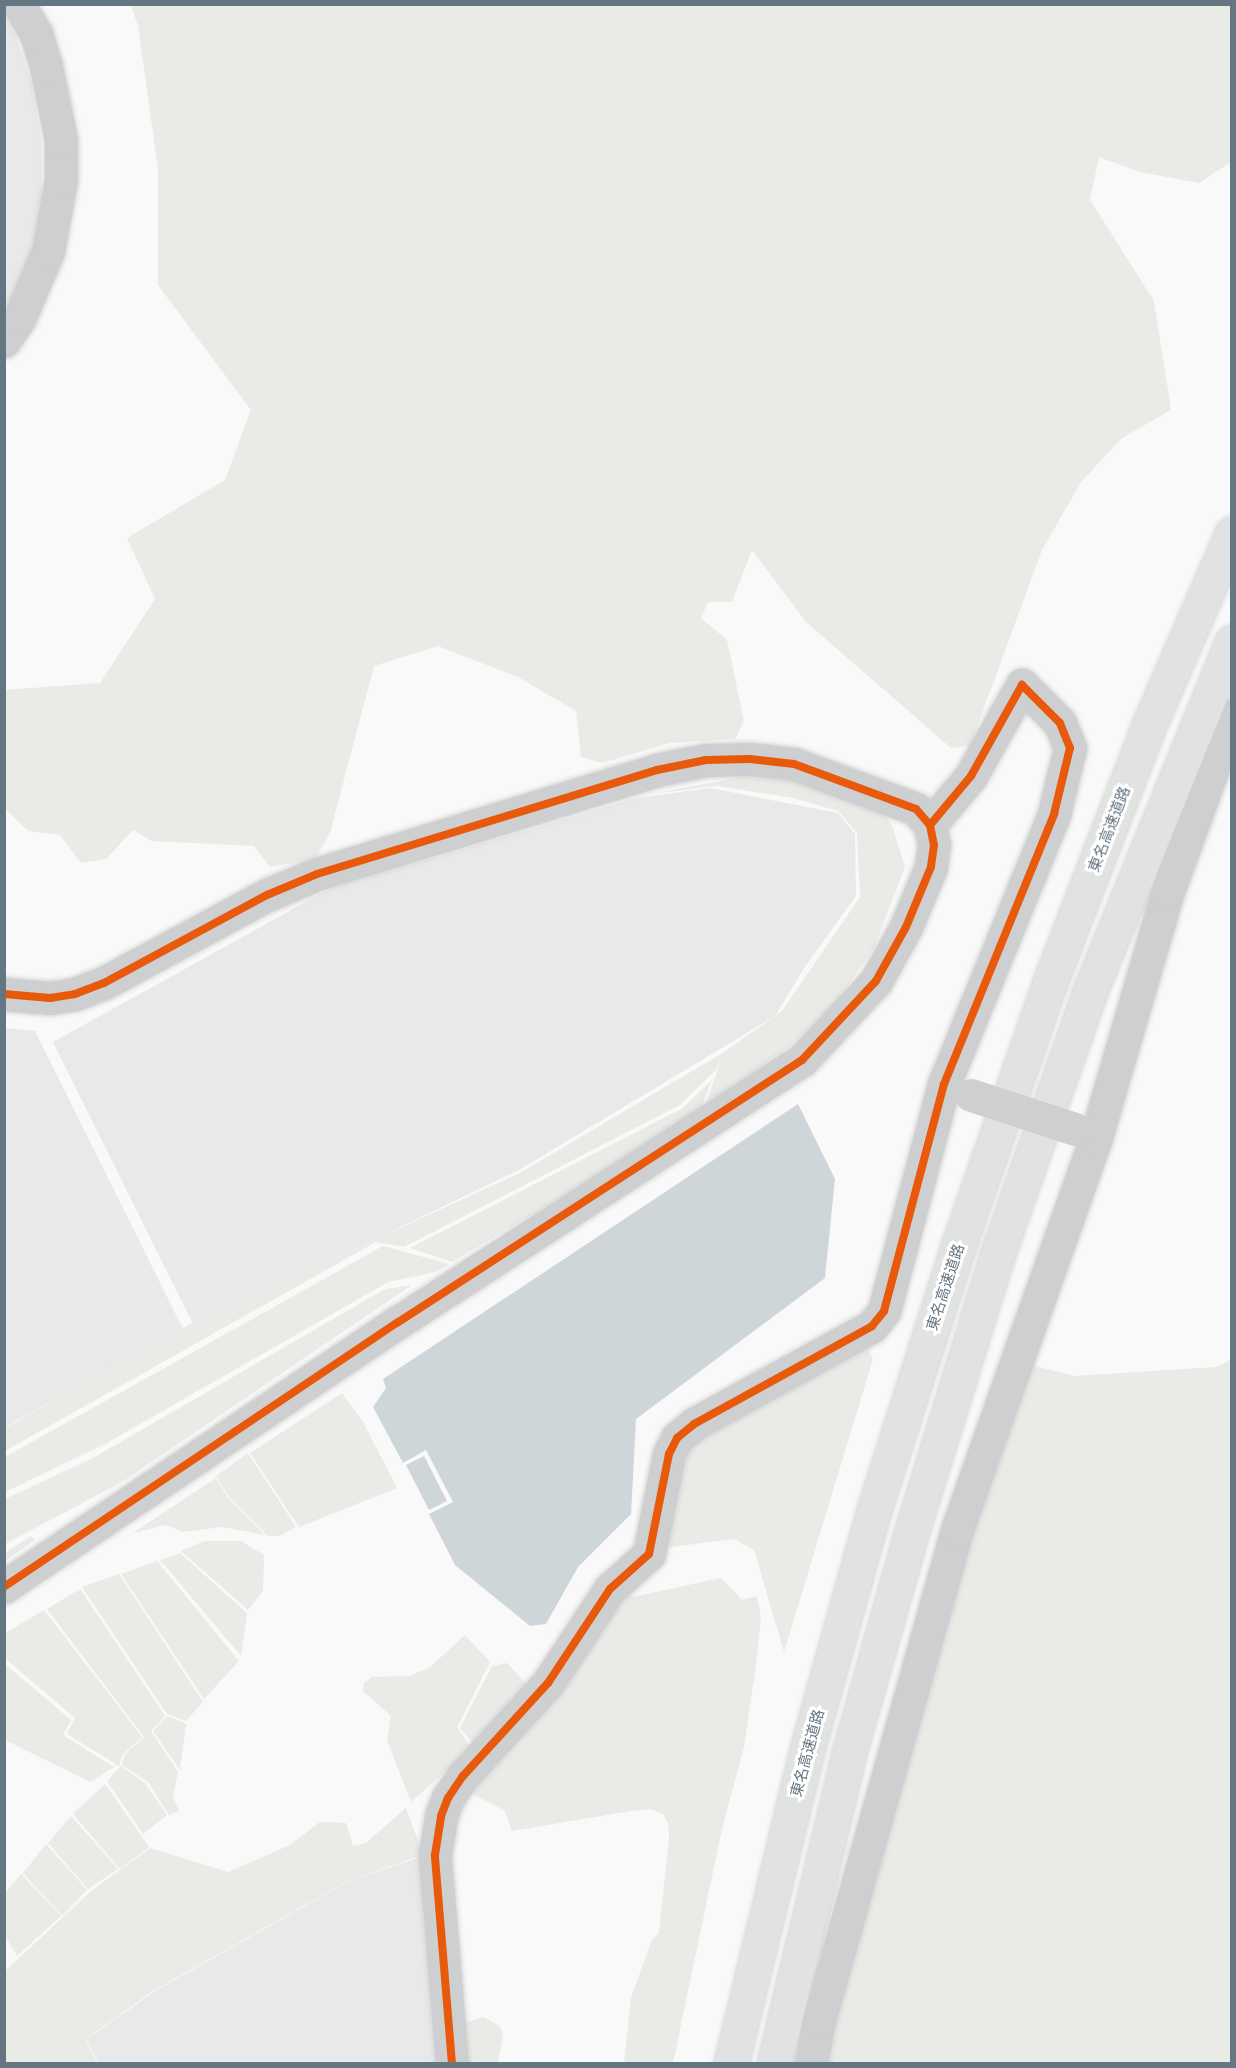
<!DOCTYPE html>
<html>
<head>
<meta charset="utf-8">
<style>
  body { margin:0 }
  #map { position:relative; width:1236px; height:2068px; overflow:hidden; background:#f9f9f9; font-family:Manrope,"Noto Sans JP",sans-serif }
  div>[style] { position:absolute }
  .built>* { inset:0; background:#e8e9e9 }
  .green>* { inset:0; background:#e8ebe6 }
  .water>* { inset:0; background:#ced6d9 }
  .roads { filter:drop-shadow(0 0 2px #d5d6d6) drop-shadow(0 0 2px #d5d6d6) }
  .minor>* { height:33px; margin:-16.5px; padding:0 16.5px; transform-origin:16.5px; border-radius:16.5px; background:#cecfd0 }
  .highway>* { height:33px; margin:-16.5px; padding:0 16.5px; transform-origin:16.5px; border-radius:16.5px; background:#e1e2e2 }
  .minor-bridge>* { height:33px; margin:-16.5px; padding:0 16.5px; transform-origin:16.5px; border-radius:16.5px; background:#cecfd0 }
  .cycleway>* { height:8px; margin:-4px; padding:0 4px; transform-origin:4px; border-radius:4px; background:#e8590c }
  span { translate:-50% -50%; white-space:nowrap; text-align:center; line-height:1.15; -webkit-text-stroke:6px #fff; paint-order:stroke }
  .street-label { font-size:15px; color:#657683 }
  .frame { position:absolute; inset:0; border:6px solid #657683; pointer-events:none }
</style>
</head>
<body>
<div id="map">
  <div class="built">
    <div style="clip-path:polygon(5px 17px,14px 31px,31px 81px,41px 139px,42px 194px,31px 252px,5px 311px)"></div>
    <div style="clip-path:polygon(710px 788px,838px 813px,855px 834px,856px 896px,804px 968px,775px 1016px,519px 1170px,194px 1326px,53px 1042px,329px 889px,636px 798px)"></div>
    <div style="clip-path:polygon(5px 1028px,35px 1031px,183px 1329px,5px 1427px)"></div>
    <div style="clip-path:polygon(424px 1856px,443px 2063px,98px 2063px,87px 2039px,155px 1991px,351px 1880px)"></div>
  </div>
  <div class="green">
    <div style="clip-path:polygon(131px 5px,1231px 5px,1231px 162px,1199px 183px,1140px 172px,1099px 157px,1090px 200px,1154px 301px,1171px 410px,1122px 438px,1081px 482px,1042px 550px,970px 746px,951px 748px,806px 622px,752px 550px,732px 602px,708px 602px,701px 618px,727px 640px,744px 721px,735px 739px,670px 743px,602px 763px,581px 757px,576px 711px,518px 677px,438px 646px,374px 666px,330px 833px,315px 859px,270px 867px,254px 846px,152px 841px,133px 830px,106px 859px,81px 863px,60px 835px,28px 831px,5px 808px,4px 690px,100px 683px,155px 599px,127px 538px,225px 480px,251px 410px,158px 285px,158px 169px,138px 26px)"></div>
    <div style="clip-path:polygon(743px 777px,799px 781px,884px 814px,892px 825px,905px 867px,874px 948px,833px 1006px,795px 1042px,704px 1108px,722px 1058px,716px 1070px,680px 1105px,404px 1247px,376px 1242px,5px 1451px,5px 1428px,188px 1325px,520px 1173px,726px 1051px,782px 1011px,860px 897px,857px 833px,838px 811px,793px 798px,717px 786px,651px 794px)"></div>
    <div style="clip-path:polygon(712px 1080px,701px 1108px,669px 1133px,452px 1262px,410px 1248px,683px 1108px)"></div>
    <div style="clip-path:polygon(383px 1246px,449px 1264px,436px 1272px,388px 1282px,105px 1444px,5px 1492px,5px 1457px)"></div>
    <div style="clip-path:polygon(412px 1285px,122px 1482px,5px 1544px,5px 1499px,93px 1458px,385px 1289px)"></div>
    <div style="clip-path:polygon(856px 1345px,868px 1349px,873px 1359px,784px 1652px,754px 1550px,734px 1539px,663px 1548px,686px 1442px)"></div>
    <div style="clip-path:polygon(1231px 1360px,1231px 2063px,825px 2064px,830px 2026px,1022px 1363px,1075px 1376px,1216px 1367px)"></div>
    <div style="clip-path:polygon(342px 1393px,362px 1420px,397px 1488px,299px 1527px,250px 1453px)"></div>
    <div style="clip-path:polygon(248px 1453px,296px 1527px,279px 1536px,268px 1536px,229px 1497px,216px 1476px)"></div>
    <div style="clip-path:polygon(216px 1478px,229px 1499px,265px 1535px,222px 1527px,183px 1532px,166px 1525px,133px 1533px)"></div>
    <div style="clip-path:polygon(31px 1536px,35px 1540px,5px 1561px,5px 1553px)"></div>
    <div style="clip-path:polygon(204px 1541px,241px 1541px,264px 1555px,263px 1591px,248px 1610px,181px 1551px)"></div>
    <div style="clip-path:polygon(180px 1553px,247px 1613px,241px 1656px,160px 1560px)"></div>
    <div style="clip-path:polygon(157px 1561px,239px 1661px,204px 1699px,121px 1574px)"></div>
    <div style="clip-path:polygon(119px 1574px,203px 1702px,186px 1721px,167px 1714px,82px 1587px)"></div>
    <div style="clip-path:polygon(721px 1578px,742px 1600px,757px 1596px,761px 1617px,754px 1684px,746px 1685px,753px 1685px,744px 1747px,722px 1829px,673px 2063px,624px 2063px,631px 1998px,651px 1942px,659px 1932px,669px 1839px,668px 1823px,663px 1814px,651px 1809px,631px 1811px,512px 1831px,504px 1810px,462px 1789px,622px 1595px,637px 1596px)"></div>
    <div style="clip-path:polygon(80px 1589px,165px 1716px,151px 1731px,178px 1772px,173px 1797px,179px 1811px,169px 1815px,148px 1782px,122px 1765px,125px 1754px,144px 1737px,47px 1609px)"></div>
    <div style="clip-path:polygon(44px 1610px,142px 1737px,122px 1755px,119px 1766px,67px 1734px,75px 1718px,5px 1658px,5px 1633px)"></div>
    <div style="clip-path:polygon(465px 1635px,490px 1662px,457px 1727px,471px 1749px,411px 1802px,387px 1740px,391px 1716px,363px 1691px,364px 1683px,372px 1677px,409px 1676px,429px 1668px)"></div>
    <div style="clip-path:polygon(507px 1663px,528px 1686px,475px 1745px,460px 1728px,492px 1666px)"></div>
    <div style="clip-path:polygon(5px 1664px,71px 1720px,63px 1735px,114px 1767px,90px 1782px,5px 1740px)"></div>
    <div style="clip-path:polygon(167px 1716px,186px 1724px,180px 1770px,153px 1731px)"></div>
    <div style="clip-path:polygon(121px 1766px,145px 1783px,167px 1815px,143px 1834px,107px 1781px)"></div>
    <div style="clip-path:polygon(105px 1784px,149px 1847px,120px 1869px,73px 1814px)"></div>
    <div style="clip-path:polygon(406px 1808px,423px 1855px,350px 1880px,153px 1991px,86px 2039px,97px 2063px,5px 2064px,5px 1971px,91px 1891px,150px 1848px,228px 1872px,290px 1845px,320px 1822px,346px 1823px,353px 1846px,366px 1843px)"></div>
    <div style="clip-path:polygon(71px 1816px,118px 1869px,88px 1889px,48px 1843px)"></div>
    <div style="clip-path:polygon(46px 1844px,87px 1890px,62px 1916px,23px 1873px)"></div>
    <div style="clip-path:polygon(21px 1874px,61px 1916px,17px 1956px,5px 1936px,5px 1893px)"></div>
    <div style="clip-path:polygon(483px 2017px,500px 2026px,503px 2036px,498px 2063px,463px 2063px,460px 2030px,468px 2022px)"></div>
  </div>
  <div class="water">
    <div style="clip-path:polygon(798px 1104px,835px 1179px,825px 1278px,636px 1419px,631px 1514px,578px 1567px,546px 1624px,530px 1626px,455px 1565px,429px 1514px,453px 1502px,426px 1450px,403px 1463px,373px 1407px,386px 1388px,383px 1379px)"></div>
    <div style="clip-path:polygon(424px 1456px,447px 1501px,429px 1510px,406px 1465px)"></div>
  </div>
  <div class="roads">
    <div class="minor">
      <div style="left:4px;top:341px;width:27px;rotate:-56deg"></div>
      <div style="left:19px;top:319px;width:74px;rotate:-66.9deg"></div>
      <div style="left:48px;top:251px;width:72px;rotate:-79.6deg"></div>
      <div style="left:61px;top:180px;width:40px;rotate:-90deg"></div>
      <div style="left:61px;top:140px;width:76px;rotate:-101.5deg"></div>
      <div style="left:46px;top:66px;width:34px;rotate:-107deg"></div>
      <div style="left:36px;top:34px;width:34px;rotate:-120deg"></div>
      <div style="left:4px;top:994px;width:46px;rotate:5deg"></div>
      <div style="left:50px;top:998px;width:25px;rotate:-9deg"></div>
      <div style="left:75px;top:994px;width:31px;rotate:-21deg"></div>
      <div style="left:104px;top:983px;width:185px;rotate:-28.4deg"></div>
      <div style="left:267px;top:895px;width:54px;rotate:-22.8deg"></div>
      <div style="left:317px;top:874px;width:356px;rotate:-17deg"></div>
      <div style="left:657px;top:770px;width:50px;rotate:-11.5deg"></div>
      <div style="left:706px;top:760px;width:44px;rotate:-1.3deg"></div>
      <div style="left:750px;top:759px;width:44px;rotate:6.5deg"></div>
      <div style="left:794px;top:764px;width:130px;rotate:20.2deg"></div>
      <div style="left:916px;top:809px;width:21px;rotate:49deg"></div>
      <div style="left:930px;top:825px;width:20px;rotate:79deg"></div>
      <div style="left:934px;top:845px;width:22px;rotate:98deg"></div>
      <div style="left:931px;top:867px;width:65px;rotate:112.6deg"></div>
      <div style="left:906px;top:927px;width:62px;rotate:119.1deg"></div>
      <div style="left:876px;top:981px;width:108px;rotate:133.1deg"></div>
      <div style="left:802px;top:1060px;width:482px;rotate:147deg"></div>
      <div style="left:398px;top:1322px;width:475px;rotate:146.1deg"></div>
      <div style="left:452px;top:2064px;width:210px;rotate:-94.7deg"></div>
      <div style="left:435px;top:1855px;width:39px;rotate:-81deg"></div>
      <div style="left:441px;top:1816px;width:19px;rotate:-69deg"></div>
      <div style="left:448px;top:1798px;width:27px;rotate:-56deg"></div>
      <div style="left:463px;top:1776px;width:126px;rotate:-47.6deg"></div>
      <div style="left:548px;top:1683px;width:113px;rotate:-56.6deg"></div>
      <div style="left:610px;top:1589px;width:52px;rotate:-41.9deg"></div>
      <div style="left:649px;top:1554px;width:102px;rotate:-78.7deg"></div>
      <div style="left:669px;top:1454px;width:18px;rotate:-63deg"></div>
      <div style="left:677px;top:1438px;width:22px;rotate:-39deg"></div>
      <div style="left:694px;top:1424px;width:203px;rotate:-28.8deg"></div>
      <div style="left:872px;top:1326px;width:19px;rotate:-51deg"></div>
      <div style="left:884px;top:1311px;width:235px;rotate:-75.2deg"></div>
      <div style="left:944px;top:1084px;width:292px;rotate:-67.8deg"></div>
      <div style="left:1054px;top:814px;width:68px;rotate:-76.4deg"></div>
      <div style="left:1070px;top:748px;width:27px;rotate:-112deg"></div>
      <div style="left:1060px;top:723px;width:54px;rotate:-135deg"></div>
      <div style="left:1022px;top:685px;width:104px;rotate:119.3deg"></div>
      <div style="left:971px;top:776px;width:64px;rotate:129.9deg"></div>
      <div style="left:811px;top:2064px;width:44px;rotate:-79.5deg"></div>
      <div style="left:819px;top:2021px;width:510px;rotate:-74.3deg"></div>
      <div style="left:957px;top:1530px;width:417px;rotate:-70.5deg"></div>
      <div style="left:1096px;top:1137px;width:256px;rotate:-73.7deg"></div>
      <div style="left:1168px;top:891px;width:186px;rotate:-69.9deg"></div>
    </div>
    <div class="highway">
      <div style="left:731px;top:2064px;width:323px;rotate:-76.4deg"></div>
      <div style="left:807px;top:1750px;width:252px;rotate:-74.4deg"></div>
      <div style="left:875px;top:1507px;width:279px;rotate:-72.3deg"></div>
      <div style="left:960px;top:1241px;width:274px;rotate:-70.8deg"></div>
      <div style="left:1050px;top:982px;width:270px;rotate:-68.9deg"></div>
      <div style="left:1147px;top:730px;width:214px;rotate:-66.6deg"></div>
      <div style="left:774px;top:2064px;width:316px;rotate:-76.4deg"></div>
      <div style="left:848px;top:1757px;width:245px;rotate:-74.2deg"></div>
      <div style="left:915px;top:1521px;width:281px;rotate:-72.8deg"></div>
      <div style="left:998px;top:1253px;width:275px;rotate:-70.6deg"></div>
      <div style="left:1089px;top:994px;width:380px;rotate:-67.9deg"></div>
    </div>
  </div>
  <div class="minor-bridge">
    <div style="left:971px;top:1095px;width:109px;rotate:18.1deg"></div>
  </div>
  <div class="cycleway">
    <div style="left:4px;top:994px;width:46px;rotate:5deg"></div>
    <div style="left:50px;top:998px;width:25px;rotate:-9deg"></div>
    <div style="left:75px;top:994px;width:31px;rotate:-21deg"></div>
    <div style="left:104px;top:983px;width:185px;rotate:-28.4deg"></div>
    <div style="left:267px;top:895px;width:54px;rotate:-22.8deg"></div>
    <div style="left:317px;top:874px;width:356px;rotate:-17deg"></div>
    <div style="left:657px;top:770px;width:50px;rotate:-11.5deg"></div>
    <div style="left:706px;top:760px;width:44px;rotate:-1.3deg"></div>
    <div style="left:750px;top:759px;width:44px;rotate:6.5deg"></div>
    <div style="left:794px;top:764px;width:130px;rotate:20.2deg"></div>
    <div style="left:916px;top:809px;width:21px;rotate:49deg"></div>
    <div style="left:930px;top:825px;width:20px;rotate:79deg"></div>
    <div style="left:934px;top:845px;width:22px;rotate:98deg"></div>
    <div style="left:931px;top:867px;width:65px;rotate:112.6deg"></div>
    <div style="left:906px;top:927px;width:62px;rotate:119.1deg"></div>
    <div style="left:876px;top:981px;width:108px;rotate:133.1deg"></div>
    <div style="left:802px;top:1060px;width:482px;rotate:147deg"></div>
    <div style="left:398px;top:1322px;width:475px;rotate:146.1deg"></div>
    <div style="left:452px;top:2064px;width:210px;rotate:-94.7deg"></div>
    <div style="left:435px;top:1855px;width:39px;rotate:-81deg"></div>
    <div style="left:441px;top:1816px;width:19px;rotate:-69deg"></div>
    <div style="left:448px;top:1798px;width:27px;rotate:-56deg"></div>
    <div style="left:463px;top:1776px;width:126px;rotate:-47.6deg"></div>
    <div style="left:548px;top:1683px;width:113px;rotate:-56.6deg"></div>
    <div style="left:610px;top:1589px;width:52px;rotate:-41.9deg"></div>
    <div style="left:649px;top:1554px;width:102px;rotate:-78.7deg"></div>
    <div style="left:669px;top:1454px;width:18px;rotate:-63deg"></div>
    <div style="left:677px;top:1438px;width:22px;rotate:-39deg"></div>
    <div style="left:694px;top:1424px;width:203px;rotate:-28.8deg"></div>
    <div style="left:872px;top:1326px;width:19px;rotate:-51deg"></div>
    <div style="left:884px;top:1311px;width:235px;rotate:-75.2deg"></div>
    <div style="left:944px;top:1084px;width:292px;rotate:-67.8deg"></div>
    <div style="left:1054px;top:814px;width:68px;rotate:-76.4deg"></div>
    <div style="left:1070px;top:748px;width:27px;rotate:-112deg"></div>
    <div style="left:1060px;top:723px;width:54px;rotate:-135deg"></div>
    <div style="left:1022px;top:685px;width:104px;rotate:119.3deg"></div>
    <div style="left:971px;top:776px;width:64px;rotate:129.9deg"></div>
  </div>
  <div class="street-label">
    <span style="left:1109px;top:829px;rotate:-69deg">東名高速道路</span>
    <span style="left:945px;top:1287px;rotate:-72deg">東名高速道路</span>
    <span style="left:807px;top:1753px;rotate:-75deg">東名高速道路</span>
  </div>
  <div class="frame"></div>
</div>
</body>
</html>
